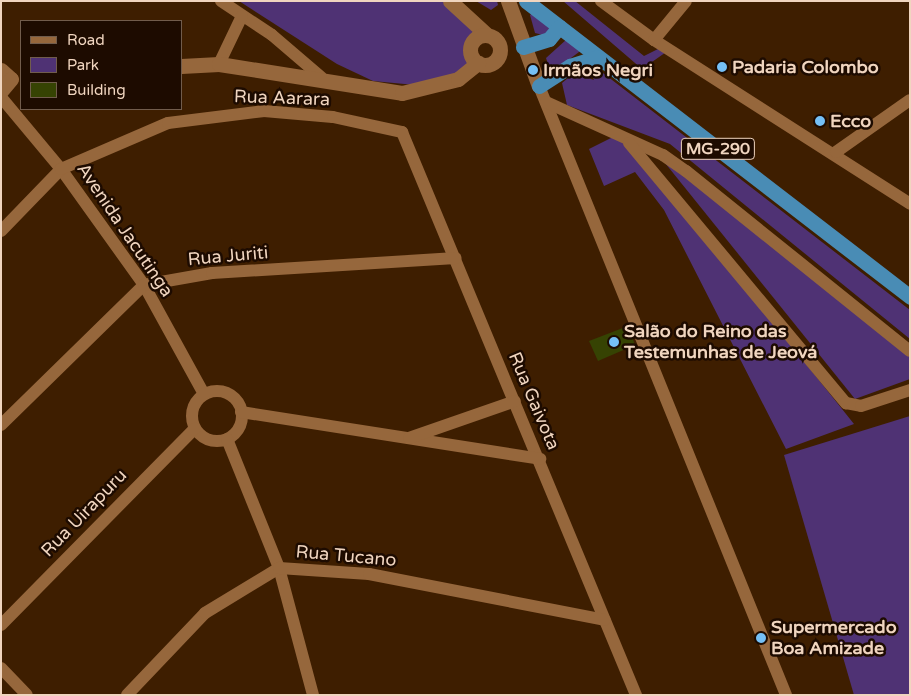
<!DOCTYPE html>
<html>
<head>
<meta charset="utf-8">
<style>
  body { margin:0 }
  #map { position:relative; width:911px; height:696px; overflow:hidden; background:#3e1e00; font-family:"Varela Round",sans-serif }
  div>[style] { position:absolute }
  .green>* { inset:0; background:#4f3274 }
  .building>* { inset:0; background:#364303 }
  .minor>* { height:12px; margin:-6px; padding:0 6px; transform-origin:6px; border-radius:6px; background:#96673c }
  .minor>.ring { margin:-6px; padding:0; box-sizing:content-box; background:none; border:12px solid #96673c; border-radius:50% }
  .tertiary>* { height:15px; margin:-7.5px; padding:0 7.5px; transform-origin:7.5px; border-radius:7.5px; background:#96673c }
  .tertiary>.ring { margin:-7.5px; padding:0; box-sizing:content-box; background:none; border:15px solid #96673c; border-radius:50% }
  .trunk>* { height:15px; margin:-7.5px; padding:0 7.5px; transform-origin:7.5px; border-radius:7.5px; background:#498cb5 }
  .dots>* { width:14px; height:14px; translate:-50% -50%; box-sizing:border-box; border:2px solid #1d0b00; border-radius:50% }
  span { translate:-50% -50%; white-space:nowrap; text-align:center; line-height:1.15; -webkit-text-stroke:5px #1d0b00; paint-order:stroke }
  .shield-label span { padding:1px 4px; background:#1d0b00; border:1px solid; border-radius:4px; -webkit-text-stroke-width:0 }
  .shield-label { font-size:16px; color:#f0d5bf; font-weight:700 }
  .poi-label { font-size:18px; color:#f0d5bf; font-weight:700 }
  .left { translate:0 -50%; text-align:left }
  .street-label { font-size:18px; color:#f0d5bf }
  .frame { position:absolute; inset:0; border:2px solid #f0d5bf; pointer-events:none }
  .legend { position:absolute; left:20px; top:20px; width:162px; height:90px; box-sizing:border-box; background:#1d0b00; border:1px solid #715c4c; margin:0; padding:6px 9px; list-style:none; font-size:15px; color:#f0d5bf }
  .legend li { display:flex; align-items:center; gap:10px; height:25px }
  .legend b { width:25px; border:1px solid #715c4c }
</style>
</head>
<body>
<div id="map">
  <div class="green">
    <div style="clip-path:polygon(239px 1px,448px 1px,474px 26px,472px 58px,459px 73px,415px 85px,373px 81px,337px 64px)"></div>
    <div style="clip-path:polygon(476px 1px,497px 1px,498px 5px,491px 10px)"></div>
    <div style="clip-path:polygon(563px 1px,575px 1px,644px 56px,664px 46px,669px 50px,642px 69px)"></div>
    <div style="clip-path:polygon(534px 12px,554px 27px,543px 35px,535px 33px,530px 15px)"></div>
    <div style="clip-path:polygon(567px 39px,583px 49px,551px 73px,546px 58px)"></div>
    <div style="clip-path:polygon(590px 72px,603px 73px,910px 310px,910px 339px,670px 144px,567px 105px,562px 83px,574px 73px,594px 80px)"></div>
    <div style="clip-path:polygon(621px 133px,854px 424px,786px 449px,664px 210px,635px 172px,604px 186px,589px 149px)"></div>
    <div style="clip-path:polygon(657px 153px,910px 355px,910px 379px,855px 399px)"></div>
    <div style="clip-path:polygon(910px 416px,910px 695px,854px 695px,784px 455px)"></div>
  </div>
  <div class="building">
    <div style="clip-path:polygon(628px 326px,635px 345px,598px 361px,589px 341px)"></div>
  </div>
  <div class="minor">
    <div style="left:221px;top:1px;width:61px;rotate:33.7deg"></div>
    <div style="left:272px;top:35px;width:65px;rotate:40.6deg"></div>
    <div style="left:601px;top:1px;width:66px;rotate:36.3deg"></div>
    <div style="left:654px;top:40px;width:304px;rotate:32.6deg"></div>
    <div style="left:654px;top:40px;width:50px;rotate:-50.6deg"></div>
    <div style="left:219px;top:64px;width:53px;rotate:-64.4deg"></div>
    <div style="left:539px;top:86px;width:657px;rotate:67.92deg"></div>
    <div style="left:1px;top:97px;width:94px;rotate:50.2deg"></div>
    <div style="left:61px;top:169px;width:143px;rotate:54.4deg"></div>
    <div style="left:144px;top:285px;width:124px;rotate:61.2deg"></div>
    <div style="left:546px;top:102px;width:128px;rotate:24.4deg"></div>
    <div style="left:663px;top:155px;width:28px;rotate:35deg"></div>
    <div style="left:686px;top:171px;width:287px;rotate:38.8deg"></div>
    <div style="left:629px;top:143px;width:339px;rotate:50.2deg"></div>
    <div style="left:846px;top:403px;width:15px;rotate:11deg"></div>
    <div style="left:861px;top:406px;width:52px;rotate:-18.1deg"></div>
    <div style="left:836px;top:152px;width:90px;rotate:-35.1deg"></div>
    <div style="left:1px;top:231px;width:86px;rotate:-45.9deg"></div>
    <div style="left:61px;top:169px;width:116px;rotate:-23.3deg"></div>
    <div style="left:168px;top:123px;width:97px;rotate:-7.1deg"></div>
    <div style="left:264px;top:111px;width:69px;rotate:5deg"></div>
    <div style="left:333px;top:117px;width:71px;rotate:12.3deg"></div>
    <div style="left:402px;top:132px;width:610px;rotate:67.43deg"></div>
    <div class="ring" style="left:192px;top:391px;width:38px;height:38px"></div>
    <div style="left:241px;top:412px;width:303px;rotate:8.9deg"></div>
    <div style="left:1px;top:425px;width:200px;rotate:-44.4deg"></div>
    <div style="left:144px;top:285px;width:69px;rotate:-10deg"></div>
    <div style="left:212px;top:273px;width:244px;rotate:-3.5deg"></div>
    <div style="left:409px;top:438px;width:112px;rotate:-19.2deg"></div>
    <div style="left:227px;top:439px;width:139px;rotate:68deg"></div>
    <div style="left:279px;top:568px;width:131px;rotate:75deg"></div>
    <div style="left:1px;top:625px;width:276px;rotate:-45.4deg"></div>
    <div style="left:1px;top:668px;width:37px;rotate:46deg"></div>
    <div style="left:127px;top:695px;width:113px;rotate:-46.4deg"></div>
    <div style="left:205px;top:613px;width:87px;rotate:-31.3deg"></div>
    <div style="left:279px;top:568px;width:90px;rotate:3.8deg"></div>
    <div style="left:369px;top:574px;width:240px;rotate:11deg"></div>
  </div>
  <div class="tertiary">
    <div style="left:450px;top:1px;width:50px;rotate:42.6deg"></div>
    <div style="left:508px;top:1px;width:90px;rotate:70deg"></div>
    <div class="ring" style="left:470px;top:35px;width:15px;height:15px"></div>
    <div style="left:181px;top:66px;width:38px;rotate:-3deg"></div>
    <div style="left:219px;top:64px;width:185px;rotate:9deg"></div>
    <div style="left:402px;top:93px;width:58px;rotate:-14deg"></div>
    <div style="left:458px;top:79px;width:26px;rotate:-39deg"></div>
    <div style="left:1px;top:70px;width:13px;rotate:42deg"></div>
    <div style="left:11px;top:79px;width:16px;rotate:130deg"></div>
  </div>
  <div class="trunk">
    <div style="left:526px;top:1px;width:485px;rotate:37.6deg"></div>
    <div style="left:523px;top:47px;width:27px;rotate:-17deg"></div>
    <div style="left:549px;top:39px;width:16px;rotate:-50deg"></div>
    <div style="left:539px;top:86px;width:37px;rotate:-33deg"></div>
    <div style="left:570px;top:66px;width:29px;rotate:-18deg"></div>
  </div>
  <div class="dots">
    <div style="left:722px;top:67px;background:#75c0f6"></div>
    <div style="left:533px;top:70px;background:#75c0f6"></div>
    <div style="left:820px;top:121px;background:#75c0f6"></div>
    <div style="left:614px;top:342px;background:#75c0f6"></div>
    <div style="left:761px;top:638px;background:#75c0f6"></div>
  </div>
  <div class="shield-label">
    <span style="left:718px;top:149px">MG-290</span>
  </div>
  <div class="poi-label">
    <span class="left" style="left:732px;top:67px">Padaria Colombo</span>
    <span class="left" style="left:543px;top:70px">Irmãos Negri</span>
    <span class="left" style="left:830px;top:121px">Ecco</span>
    <span class="left" style="left:624px;top:342px">Salão do Reino das<br>Testemunhas de Jeová</span>
    <span class="left" style="left:771px;top:638px">Supermercado<br>Boa Amizade</span>
  </div>
  <div class="street-label">
    <span style="left:282px;top:98px;rotate:2deg">Rua Aarara</span>
    <span style="left:125px;top:230px;rotate:56deg">Avenida Jacutinga</span>
    <span style="left:228px;top:256px;rotate:-5deg">Rua Juriti</span>
    <span style="left:534px;top:401px;rotate:67deg">Rua Gaivota</span>
    <span style="left:84px;top:513px;rotate:-46deg">Rua Uirapuru</span>
    <span style="left:346px;top:556px;rotate:5deg">Rua Tucano</span>
  </div>
  <div class="frame"></div>
  <ul class="legend">
  <li><b style="height:6px;background:#96673c"></b>Road</li>
  <li><b style="height:14px;background:#4f3274"></b>Park</li>
  <li><b style="height:14px;background:#364303"></b>Building</li>
  </ul>
</div>
</body>
</html>
